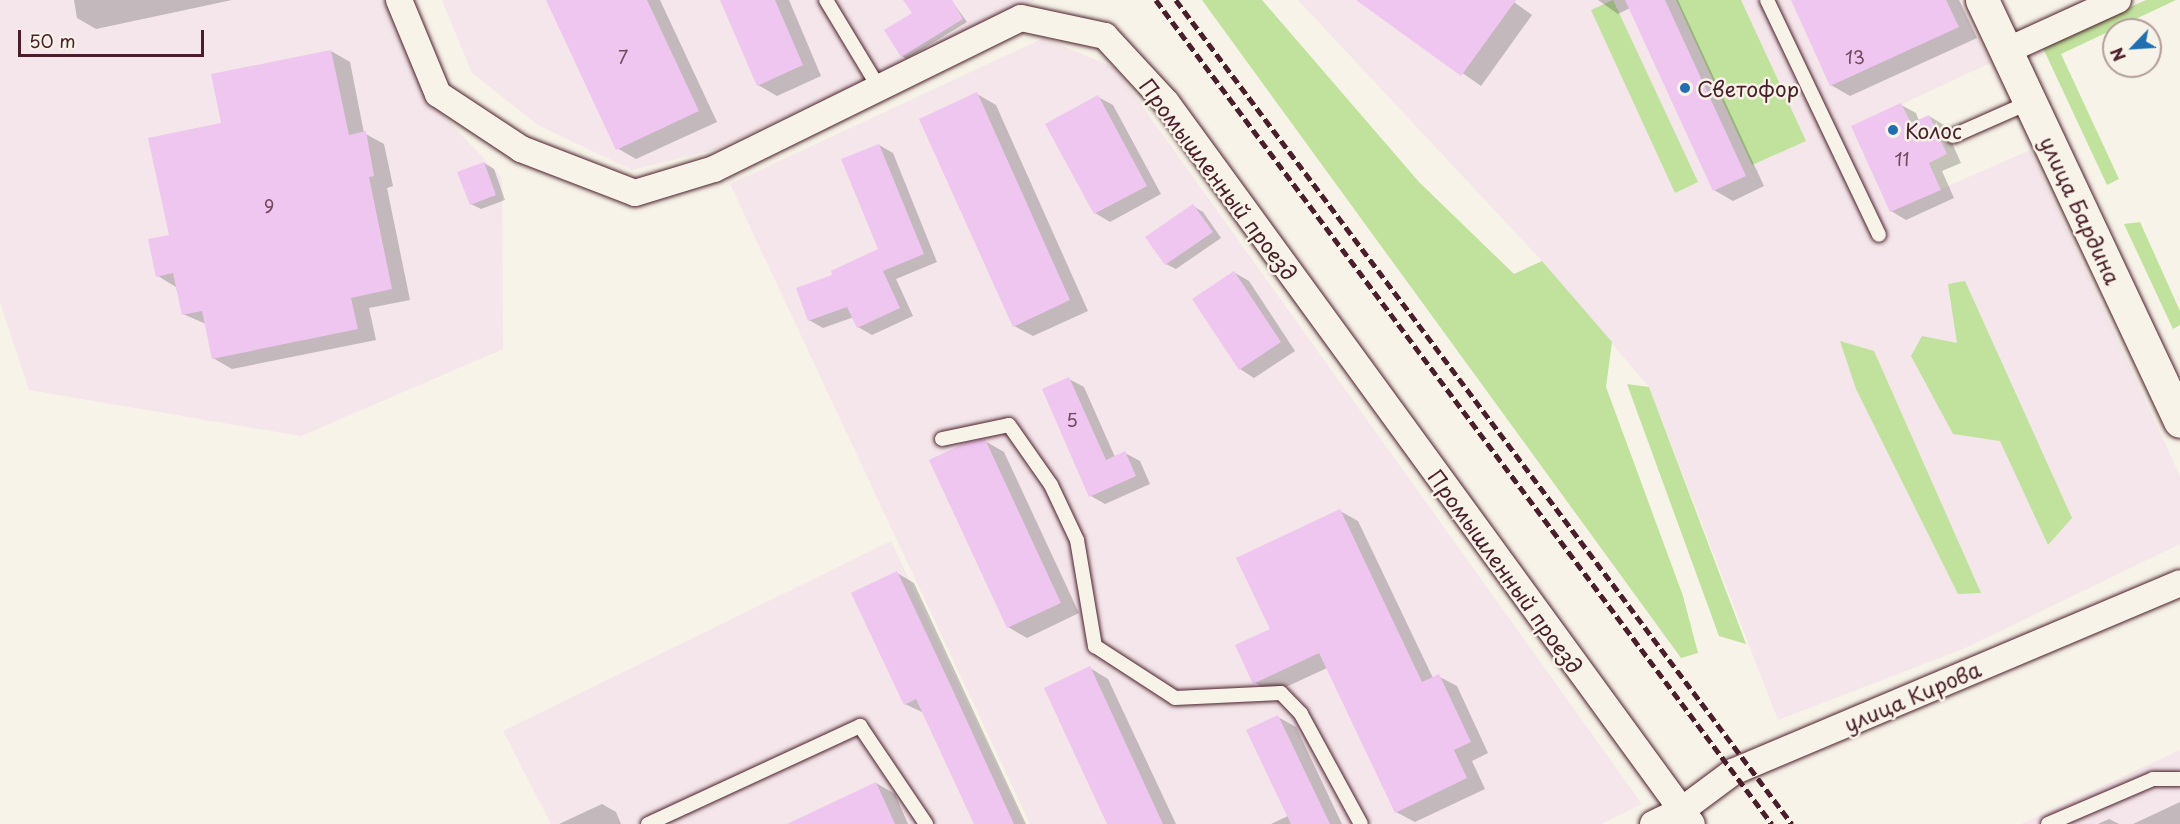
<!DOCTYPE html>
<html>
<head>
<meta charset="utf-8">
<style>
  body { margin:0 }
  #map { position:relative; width:2180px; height:824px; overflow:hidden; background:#f7f3e8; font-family:"Playpen Sans",sans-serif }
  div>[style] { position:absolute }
  .built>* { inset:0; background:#f4e6ea }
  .green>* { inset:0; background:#c0e29c }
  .shadow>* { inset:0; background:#0003 }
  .building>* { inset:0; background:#eec6ef }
  .roads { filter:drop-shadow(0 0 2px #4a1f2b) drop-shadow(0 0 2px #4a1f2b) }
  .lane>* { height:14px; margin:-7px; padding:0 7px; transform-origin:7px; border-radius:7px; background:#f7f3e8 }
  .street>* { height:26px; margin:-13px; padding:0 13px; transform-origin:13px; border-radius:13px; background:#f7f3e8 }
  .secondary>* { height:33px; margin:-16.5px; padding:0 16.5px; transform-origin:16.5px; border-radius:16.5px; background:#f7f3e8 }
  .rail>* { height:4.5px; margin-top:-2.25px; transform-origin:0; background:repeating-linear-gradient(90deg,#4a1f2b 0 9px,transparent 0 13.5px) }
  .dots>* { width:16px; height:16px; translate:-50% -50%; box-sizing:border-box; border:3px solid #f7f3e8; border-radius:50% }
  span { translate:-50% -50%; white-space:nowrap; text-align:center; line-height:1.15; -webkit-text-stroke:5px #f7f3e8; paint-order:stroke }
  .number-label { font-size:18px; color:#73495c }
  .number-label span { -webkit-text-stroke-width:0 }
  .poi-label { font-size:21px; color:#4a1f2b }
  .left { translate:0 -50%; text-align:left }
  .street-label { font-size:21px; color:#4a1f2b }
  .north { position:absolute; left:2102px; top:18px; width:60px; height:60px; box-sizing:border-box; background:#f7f3e8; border:2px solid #b29e9c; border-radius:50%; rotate:245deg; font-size:16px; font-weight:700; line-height:24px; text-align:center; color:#4a1f2b }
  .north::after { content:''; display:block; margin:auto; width:21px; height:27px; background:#1f6fb2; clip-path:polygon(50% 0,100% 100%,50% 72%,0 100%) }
  .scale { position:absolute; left:18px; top:30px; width:186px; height:27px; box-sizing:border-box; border:3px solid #4a1f2b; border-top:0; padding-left:8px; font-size:18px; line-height:21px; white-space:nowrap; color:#4a1f2b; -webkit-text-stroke:4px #f7f3e8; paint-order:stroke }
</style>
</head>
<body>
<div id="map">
  <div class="built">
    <div style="clip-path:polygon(0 0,384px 0,425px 96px,502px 178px,503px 349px,301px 436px,29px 390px,0 303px)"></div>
    <div style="clip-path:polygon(442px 0,1036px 0,717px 149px,632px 170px,538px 125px,472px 73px)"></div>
    <div style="clip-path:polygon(1298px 0,1960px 0,1990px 63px,1902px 104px,1941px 189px,2030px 150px,2180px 476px,2180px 544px,1963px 649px,1778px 720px,1649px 387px,1542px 261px)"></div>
    <div style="clip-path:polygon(1044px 38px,1115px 68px,1642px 804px,1601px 824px,1030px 824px,730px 184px)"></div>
    <div style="clip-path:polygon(891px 541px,1024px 824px,551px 824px,503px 731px)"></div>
    <div style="clip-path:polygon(2180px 750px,2180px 824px,2021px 824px)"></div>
  </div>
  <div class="green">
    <div style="clip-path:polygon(1202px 0,1262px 0,1419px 182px,1514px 274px,1542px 261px,1612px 342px,1606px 387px,1683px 596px,1698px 653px,1681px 658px)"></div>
    <div style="clip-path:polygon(1613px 0,1698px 182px,1675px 193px,1591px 10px)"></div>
    <div style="clip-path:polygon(1676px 0,1741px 0,1806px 141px,1752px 165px)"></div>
    <div style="clip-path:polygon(2146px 0,2176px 0,2061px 54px,2119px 179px,2107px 185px,2042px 46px)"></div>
    <div style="clip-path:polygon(2140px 222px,2180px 311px,2180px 325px,2173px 329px,2124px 224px)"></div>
    <div style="clip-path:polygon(1965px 281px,2072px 518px,2048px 545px,2000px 441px,1953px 434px,1911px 356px,1922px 336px,1957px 343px,1948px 284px)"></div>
    <div style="clip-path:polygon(1840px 341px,1874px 351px,1981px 593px,1958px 594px,1856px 389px)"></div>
    <div style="clip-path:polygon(1627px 384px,1649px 387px,1746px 644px,1719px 636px)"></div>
  </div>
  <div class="shadow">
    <div style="clip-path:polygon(74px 0,232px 0,96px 29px,77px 18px)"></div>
    <div style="clip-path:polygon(557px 0,660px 0,717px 122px,636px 159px,617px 148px)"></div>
    <div style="clip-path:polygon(722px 0,789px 0,821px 76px,777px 96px,758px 85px)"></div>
    <div style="clip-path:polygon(905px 0,951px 0,967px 22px,906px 59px,902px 56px,915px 13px)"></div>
    <div style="clip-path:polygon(1358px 0,1511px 0,1532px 15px,1481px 86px)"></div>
    <div style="clip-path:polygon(1598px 0,1678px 0,1764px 186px,1733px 201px,1714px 190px,1630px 8px,1618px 14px)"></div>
    <div style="clip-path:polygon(1792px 0,1959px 0,1977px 38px,1850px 96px,1831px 85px)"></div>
    <div style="clip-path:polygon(331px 51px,350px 62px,364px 133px,384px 144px,393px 186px,387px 188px,410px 300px,369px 308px,376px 340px,232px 369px,213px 358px,206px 324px,183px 314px,176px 287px,158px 276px,170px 236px,223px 124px)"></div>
    <div style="clip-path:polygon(977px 94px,996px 105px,1088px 311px,1033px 336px,1014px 326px)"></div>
    <div style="clip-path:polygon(1098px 97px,1113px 105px,1161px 194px,1110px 222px,1095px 213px)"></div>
    <div style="clip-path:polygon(1901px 105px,1916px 113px,1919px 121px,1929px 116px,1944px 125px,1961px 163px,1942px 171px,1954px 198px,1906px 220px,1891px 211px)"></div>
    <div style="clip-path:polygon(879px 145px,893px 153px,937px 262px,896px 279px,913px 316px,872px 335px,858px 327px,854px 317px,823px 328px,809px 320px,834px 276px,880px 250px)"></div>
    <div style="clip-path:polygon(484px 163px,494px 169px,505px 200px,481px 209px,471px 204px)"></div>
    <div style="clip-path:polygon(1193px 206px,1203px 212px,1221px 238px,1176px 269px,1166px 264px)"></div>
    <div style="clip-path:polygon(1235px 273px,1249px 281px,1295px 351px,1254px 378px,1240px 369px)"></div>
    <div style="clip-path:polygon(1069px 379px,1084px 387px,1115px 457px,1125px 453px,1140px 461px,1150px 484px,1105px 504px,1091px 496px)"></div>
    <div style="clip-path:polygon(985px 441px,1004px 452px,1079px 613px,1027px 638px,1008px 627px)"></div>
    <div style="clip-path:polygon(1340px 511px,1358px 521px,1433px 678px,1438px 676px,1457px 686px,1488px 753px,1472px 761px,1485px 789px,1415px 822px,1396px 812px,1327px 668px,1273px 693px,1255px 683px,1272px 630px)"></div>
    <div style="clip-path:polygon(897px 573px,914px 583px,1026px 824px,975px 824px,924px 713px,905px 704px)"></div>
    <div style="clip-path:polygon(1090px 668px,1108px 679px,1176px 824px,1109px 824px)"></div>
    <div style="clip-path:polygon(1278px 717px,1296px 727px,1342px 824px,1271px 824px,1288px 816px)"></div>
    <div style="clip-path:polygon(876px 783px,895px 794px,908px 824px,791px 824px)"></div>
    <div style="clip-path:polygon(2180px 802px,2180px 824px,2133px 824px)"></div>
    <div style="clip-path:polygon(602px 804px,616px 812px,621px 824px,559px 824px)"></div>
    <div style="clip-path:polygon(2109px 819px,2119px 824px,2098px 824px)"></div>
  </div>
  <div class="building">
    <div style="clip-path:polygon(546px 0,647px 0,699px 111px,616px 150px)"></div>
    <div style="clip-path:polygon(720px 0,775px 0,803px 65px,757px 86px)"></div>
    <div style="clip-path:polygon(903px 0,952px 0,963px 19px,901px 57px,884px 30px,912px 13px)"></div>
    <div style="clip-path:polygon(1356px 0,1516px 0,1461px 76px)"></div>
    <div style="clip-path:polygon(1625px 0,1665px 0,1746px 176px,1713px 191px)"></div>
    <div style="clip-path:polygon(1791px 0,1946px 0,1959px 27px,1830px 86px)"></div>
    <div style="clip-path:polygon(331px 50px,349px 135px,366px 131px,374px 176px,369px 177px,392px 289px,351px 298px,358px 329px,212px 359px,202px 311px,182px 315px,173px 273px,156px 277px,148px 239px,169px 235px,148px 138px,221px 123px,211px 74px)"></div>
    <div style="clip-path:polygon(977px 92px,1070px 300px,1013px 327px,919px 119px)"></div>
    <div style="clip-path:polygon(1098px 95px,1147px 186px,1094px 214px,1045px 124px)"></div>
    <div style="clip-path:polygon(1901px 103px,1911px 123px,1929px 115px,1947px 154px,1929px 163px,1941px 190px,1890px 212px,1851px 126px)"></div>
    <div style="clip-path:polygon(879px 144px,924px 254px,883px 271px,900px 308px,857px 328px,847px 307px,808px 321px,796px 288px,832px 275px,831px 271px,878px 249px,841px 159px)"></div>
    <div style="clip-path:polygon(484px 162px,496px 195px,470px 205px,457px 172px)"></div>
    <div style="clip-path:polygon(1193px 204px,1213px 232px,1165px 265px,1145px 237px)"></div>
    <div style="clip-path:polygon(1234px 271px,1281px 342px,1239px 370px,1192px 299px)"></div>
    <div style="clip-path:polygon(1069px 377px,1106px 460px,1125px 451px,1136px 476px,1089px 497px,1042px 389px)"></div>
    <div style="clip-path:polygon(985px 439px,1061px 603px,1007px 628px,929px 460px,965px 443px)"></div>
    <div style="clip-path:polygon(1340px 509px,1422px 682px,1439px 674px,1471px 742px,1454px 750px,1467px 778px,1395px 813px,1319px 653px,1253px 684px,1235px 645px,1270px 629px,1236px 558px)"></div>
    <div style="clip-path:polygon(897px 571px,950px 684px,1014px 824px,974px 824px,916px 699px,904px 705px,851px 593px)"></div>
    <div style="clip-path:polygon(1090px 666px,1163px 824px,1107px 824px,1044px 688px)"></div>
    <div style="clip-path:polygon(1278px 715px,1330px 824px,1291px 824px,1246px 730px)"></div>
    <div style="clip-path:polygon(876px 782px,895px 824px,787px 824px)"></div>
  </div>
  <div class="roads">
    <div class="lane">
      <div style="left:826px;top:0;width:103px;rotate:58.9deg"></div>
      <div style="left:1767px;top:0;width:260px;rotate:64.5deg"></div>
      <div style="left:1953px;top:136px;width:84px;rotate:-23.8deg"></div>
      <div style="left:942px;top:439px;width:68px;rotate:-11.8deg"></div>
      <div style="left:1009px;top:425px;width:73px;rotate:55deg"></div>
      <div style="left:1051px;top:485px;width:61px;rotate:64.7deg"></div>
      <div style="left:1077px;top:540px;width:108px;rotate:80.4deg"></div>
      <div style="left:1095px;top:646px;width:95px;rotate:33deg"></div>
      <div style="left:1175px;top:698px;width:106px;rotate:-2.7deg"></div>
      <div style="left:1281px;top:693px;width:29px;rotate:46deg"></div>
      <div style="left:1301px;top:714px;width:125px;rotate:61.4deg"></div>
      <div style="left:648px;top:824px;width:234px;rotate:-24.8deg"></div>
      <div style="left:860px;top:726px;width:118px;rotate:56deg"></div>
      <div style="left:2048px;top:824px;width:114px;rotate:-23.2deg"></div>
      <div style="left:2153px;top:779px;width:27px"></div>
    </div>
    <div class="street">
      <div style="left:399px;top:0;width:102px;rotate:67.5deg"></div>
      <div style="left:438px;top:94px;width:100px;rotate:33.5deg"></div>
      <div style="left:521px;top:149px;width:122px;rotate:21.1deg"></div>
      <div style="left:635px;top:193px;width:83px;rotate:-16.9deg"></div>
      <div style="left:714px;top:169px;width:342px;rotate:-26.2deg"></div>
      <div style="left:1021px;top:18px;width:86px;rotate:12.1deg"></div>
      <div style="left:1105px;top:36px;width:90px;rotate:47.3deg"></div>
      <div style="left:1166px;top:102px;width:893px;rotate:53.93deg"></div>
      <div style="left:2006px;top:51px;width:123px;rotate:-24.5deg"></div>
      <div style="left:1653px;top:824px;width:32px;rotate:-26deg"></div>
      <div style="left:1682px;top:810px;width:64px;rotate:-36.7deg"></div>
      <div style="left:1733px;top:772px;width:485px;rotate:-22.9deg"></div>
    </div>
    <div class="secondary">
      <div style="left:1982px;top:0;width:465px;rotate:64.8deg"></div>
    </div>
  </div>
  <div class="rail">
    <div style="left:1156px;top:0;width:1029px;rotate:53.22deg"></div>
    <div style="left:1176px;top:0;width:1029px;rotate:53.22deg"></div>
  </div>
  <div class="dots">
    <div style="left:1685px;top:88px;background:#1f6fb2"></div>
    <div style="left:1893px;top:130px;background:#1f6fb2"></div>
  </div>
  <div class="number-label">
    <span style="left:623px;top:57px">7</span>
    <span style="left:1855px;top:57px">13</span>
    <span style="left:1902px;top:159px">11</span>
    <span style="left:269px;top:206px">9</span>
    <span style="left:1072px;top:420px">5</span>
  </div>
  <div class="poi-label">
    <span class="left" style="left:1697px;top:88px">Светофор</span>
    <span class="left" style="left:1905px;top:130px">Колос</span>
  </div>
  <div class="street-label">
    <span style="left:1219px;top:179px;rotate:53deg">Промышленный проезд</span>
    <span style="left:2081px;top:210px;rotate:65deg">улица Бардина</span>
    <span style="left:1506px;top:571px;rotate:54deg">Промышленный проезд</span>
    <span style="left:1912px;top:696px;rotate:-23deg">улица Кирова</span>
  </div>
  <div class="north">N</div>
  <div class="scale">50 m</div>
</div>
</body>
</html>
